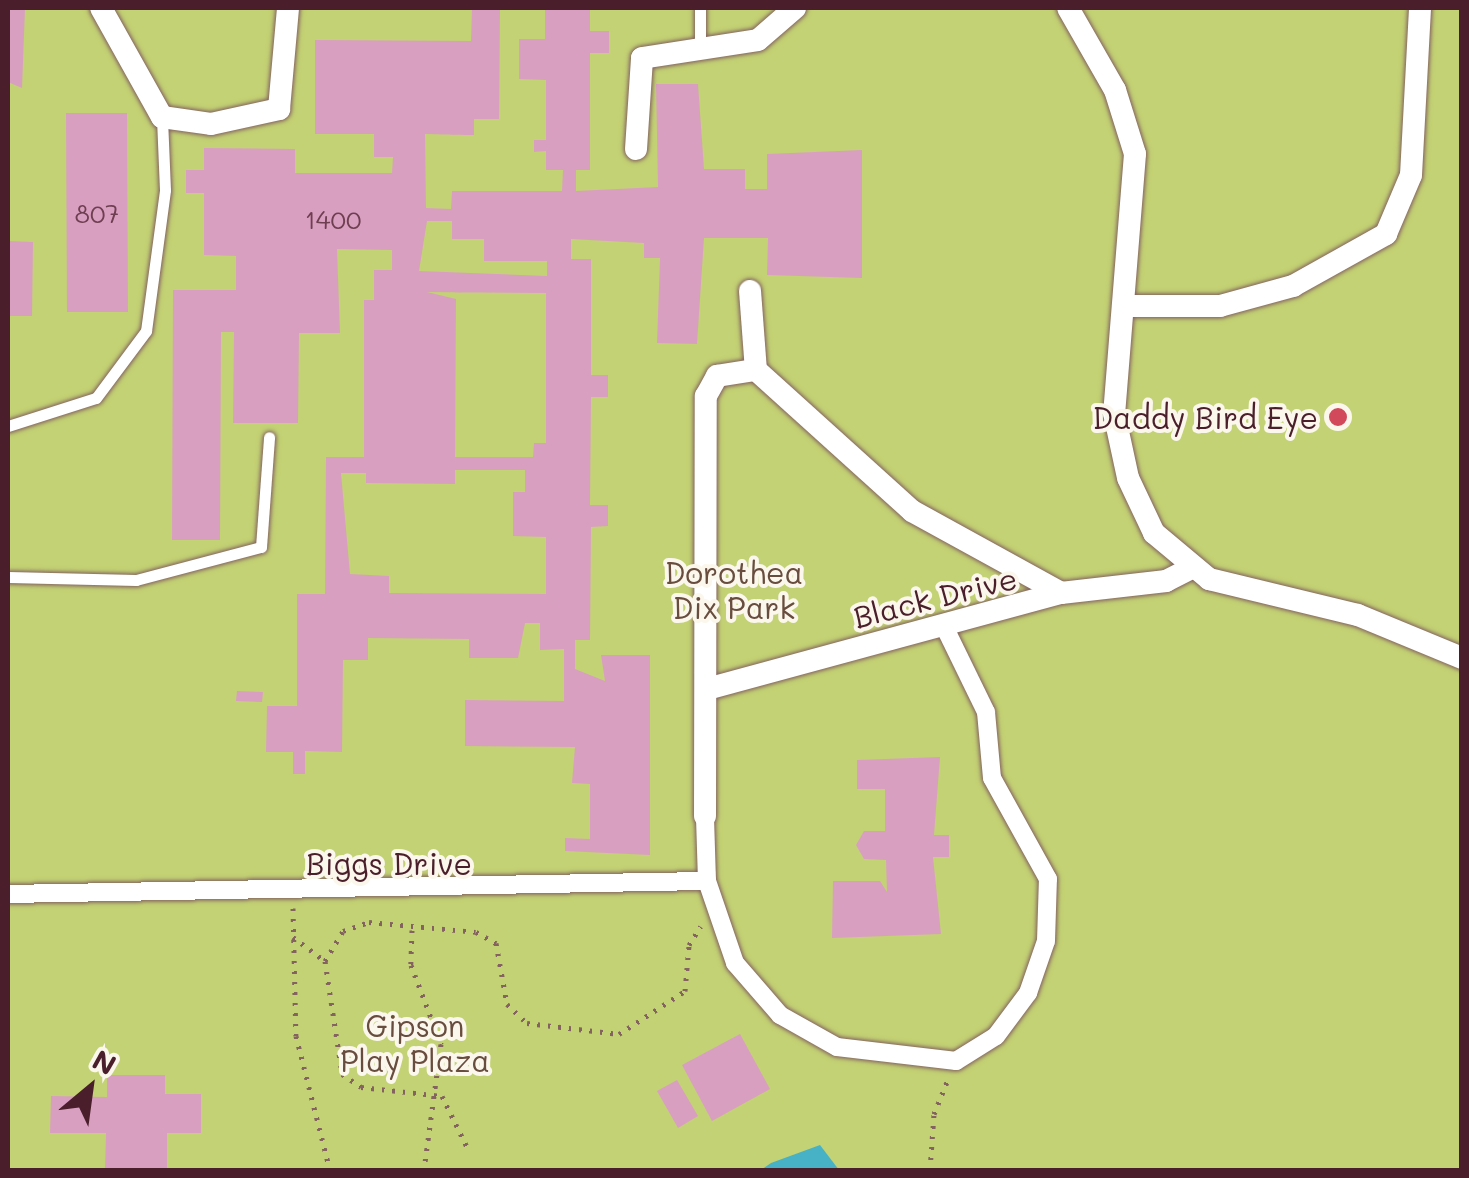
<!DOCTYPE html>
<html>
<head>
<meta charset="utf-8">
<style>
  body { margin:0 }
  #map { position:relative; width:1469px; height:1178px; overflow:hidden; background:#f1debf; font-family:Mali,sans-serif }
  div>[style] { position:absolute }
  .green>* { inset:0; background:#c3d274 }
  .water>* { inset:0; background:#47b1c5 }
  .building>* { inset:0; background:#d99fc1 }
  .path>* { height:5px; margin-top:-2.5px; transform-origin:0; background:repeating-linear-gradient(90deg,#84625f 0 2.5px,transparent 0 10.5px) }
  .roads { filter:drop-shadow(0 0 2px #84625f) drop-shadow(0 0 2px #84625f) }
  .service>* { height:11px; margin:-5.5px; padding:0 5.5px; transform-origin:5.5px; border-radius:5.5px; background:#fff }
  .pedestrian>* { height:18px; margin:-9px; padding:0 9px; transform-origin:9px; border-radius:9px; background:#fff }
  .minor>* { height:22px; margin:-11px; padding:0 11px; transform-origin:11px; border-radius:11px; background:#fff }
  .dots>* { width:28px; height:28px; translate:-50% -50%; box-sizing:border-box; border:5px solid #fbf7ec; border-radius:50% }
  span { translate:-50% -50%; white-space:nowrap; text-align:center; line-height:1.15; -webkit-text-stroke:8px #fbf7ec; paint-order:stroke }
  .number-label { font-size:25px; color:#6e3f50 }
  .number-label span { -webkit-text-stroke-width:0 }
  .poi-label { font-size:30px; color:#4a1f2b }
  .right { translate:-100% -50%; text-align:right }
  .park-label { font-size:30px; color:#684c3d }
  .street-label { font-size:30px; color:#4a1f2b }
  .frame { position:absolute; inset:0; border:10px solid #4a1f2b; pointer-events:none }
  .north { position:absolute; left:40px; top:1038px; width:100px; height:100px; -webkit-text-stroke:8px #fbf7ec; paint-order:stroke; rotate:29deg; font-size:28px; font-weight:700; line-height:40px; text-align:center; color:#4a1f2b }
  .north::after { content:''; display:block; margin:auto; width:35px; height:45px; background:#4a1f2b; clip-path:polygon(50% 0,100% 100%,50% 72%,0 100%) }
</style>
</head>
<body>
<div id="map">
  <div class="green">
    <div style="clip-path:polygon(8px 8px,1461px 8px,1461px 1170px,8px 1170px)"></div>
  </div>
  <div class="water">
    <div style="clip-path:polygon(820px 1145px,839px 1170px,761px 1170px,771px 1163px)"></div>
  </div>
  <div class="building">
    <div style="clip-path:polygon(8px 8px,25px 8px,22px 88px,8px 82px)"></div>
    <div style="clip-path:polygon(evenodd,472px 8px,500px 8px,499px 119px,474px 119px,474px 135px,425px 134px,426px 208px,451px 209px,452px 191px,562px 191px,563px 170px,546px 170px,546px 151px,534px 152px,534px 140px,546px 140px,546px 80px,519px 79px,519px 39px,545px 39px,545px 8px,590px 8px,590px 31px,609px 31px,609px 53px,590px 53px,590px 170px,576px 170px,576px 191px,658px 187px,656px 84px,698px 84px,704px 169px,745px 169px,745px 189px,767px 189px,767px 154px,862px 150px,862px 278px,767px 275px,768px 238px,704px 238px,697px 344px,657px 343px,660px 258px,644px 258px,644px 243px,571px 239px,571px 259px,591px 259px,591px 375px,608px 375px,608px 397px,591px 397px,590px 505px,608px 505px,608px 526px,591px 527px,590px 640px,575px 640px,575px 669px,605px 681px,601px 655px,650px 655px,650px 855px,565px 851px,565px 838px,590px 839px,590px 784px,572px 783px,575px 747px,465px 746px,465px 700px,564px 701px,564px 649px,540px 650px,540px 623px,525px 623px,518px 658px,469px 658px,469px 639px,368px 638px,368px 660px,343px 660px,342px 752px,305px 751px,305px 774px,293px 774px,293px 752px,266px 752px,267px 706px,297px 706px,297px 594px,325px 594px,326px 457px,364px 457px,364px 300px,374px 300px,374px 270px,392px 270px,392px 250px,337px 249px,340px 333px,299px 333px,298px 423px,233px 423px,234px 332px,221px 332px,220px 540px,172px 540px,173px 290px,236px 290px,236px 256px,204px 255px,204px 193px,186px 193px,186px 170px,204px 170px,204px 148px,295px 149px,295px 173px,392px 173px,393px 157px,374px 157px,374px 134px,315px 134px,315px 40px,471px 41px,472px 8px,427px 221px,452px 221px,452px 239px,484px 239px,484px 261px,547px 261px,547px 276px,419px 271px,427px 221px,472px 8px,427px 292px,546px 293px,546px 443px,534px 443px,533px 457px,455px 457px,456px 299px,427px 292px,472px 8px,455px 470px,525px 470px,525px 492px,513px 492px,513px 536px,546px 537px,546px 594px,389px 593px,389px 576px,350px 574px,341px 473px,366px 473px,366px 483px,455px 484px,455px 470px)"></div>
    <div style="clip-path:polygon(66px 113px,127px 113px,128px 312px,67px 312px)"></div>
    <div style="clip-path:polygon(8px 241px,33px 242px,32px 316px,8px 316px)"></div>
    <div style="clip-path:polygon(237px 691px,263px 692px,262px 702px,236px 701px)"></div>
    <div style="clip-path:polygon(940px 757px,934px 835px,949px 835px,949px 857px,933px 857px,941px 934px,832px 938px,833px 881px,880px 881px,887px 892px,886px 860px,864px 859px,856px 845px,864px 831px,885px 831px,885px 789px,857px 789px,857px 760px)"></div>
    <div style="clip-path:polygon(740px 1034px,770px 1089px,712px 1121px,682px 1065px)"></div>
    <div style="clip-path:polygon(107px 1075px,165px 1075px,165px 1094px,201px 1094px,201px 1133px,167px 1133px,167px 1170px,105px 1170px,106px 1133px,50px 1133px,51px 1096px,107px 1097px)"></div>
    <div style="clip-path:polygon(677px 1080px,698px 1116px,678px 1128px,657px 1091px)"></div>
  </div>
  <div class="path">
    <div style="left:293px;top:908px;width:128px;rotate:88.7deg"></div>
    <div style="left:296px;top:1036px;width:138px;rotate:75.8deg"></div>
    <div style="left:412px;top:930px;width:35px;rotate:92deg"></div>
    <div style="left:411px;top:965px;width:85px;rotate:69.2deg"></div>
    <div style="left:441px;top:1044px;width:127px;rotate:97.7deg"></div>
    <div style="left:293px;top:937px;width:40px;rotate:37deg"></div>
    <div style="left:325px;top:961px;width:114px;rotate:81.4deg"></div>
    <div style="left:342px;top:1074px;width:23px;rotate:34deg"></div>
    <div style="left:361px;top:1087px;width:81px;rotate:6.3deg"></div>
    <div style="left:442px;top:1096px;width:57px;rotate:63.9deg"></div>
    <div style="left:325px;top:961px;width:35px;rotate:-59deg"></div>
    <div style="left:343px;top:931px;width:28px;rotate:-19deg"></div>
    <div style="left:369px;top:922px;width:107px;rotate:5.3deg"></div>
    <div style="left:476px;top:932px;width:23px;rotate:29deg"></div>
    <div style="left:496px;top:943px;width:62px;rotate:79.8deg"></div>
    <div style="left:507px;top:1004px;width:28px;rotate:44deg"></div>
    <div style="left:527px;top:1023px;width:93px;rotate:6.8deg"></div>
    <div style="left:619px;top:1034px;width:79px;rotate:-33.1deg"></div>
    <div style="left:685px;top:991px;width:46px;rotate:-85deg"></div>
    <div style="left:689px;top:945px;width:22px;rotate:-58deg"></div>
    <div style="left:930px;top:1170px;width:56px;rotate:-85.9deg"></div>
    <div style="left:934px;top:1114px;width:35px;rotate:-68deg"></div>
  </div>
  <div class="roads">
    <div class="service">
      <div style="left:700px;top:47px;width:39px;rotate:-90deg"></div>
      <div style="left:8px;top:426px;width:92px;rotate:-17.7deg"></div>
      <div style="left:96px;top:398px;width:84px;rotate:-53.3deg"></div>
      <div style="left:146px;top:331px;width:142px;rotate:-82.3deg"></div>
      <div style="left:165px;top:190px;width:73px;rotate:-92.4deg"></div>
      <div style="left:8px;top:577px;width:128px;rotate:1.3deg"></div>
      <div style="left:136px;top:580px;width:129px;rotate:-14.8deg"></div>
      <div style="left:261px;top:547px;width:110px;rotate:-85.8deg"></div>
    </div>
    <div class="pedestrian">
      <div style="left:707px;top:881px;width:87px;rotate:71.1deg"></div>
      <div style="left:735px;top:963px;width:69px;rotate:49.1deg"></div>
      <div style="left:780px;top:1015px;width:65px;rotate:29.3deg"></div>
      <div style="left:837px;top:1047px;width:120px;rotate:6.7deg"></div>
      <div style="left:956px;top:1061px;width:47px;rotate:-32deg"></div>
      <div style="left:996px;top:1036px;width:54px;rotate:-53.3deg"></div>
      <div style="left:1028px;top:993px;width:55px;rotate:-70.9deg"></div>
      <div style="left:1046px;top:941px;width:62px;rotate:-88.2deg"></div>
      <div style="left:1048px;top:879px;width:115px;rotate:-119deg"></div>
      <div style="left:992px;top:778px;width:66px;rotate:-95.2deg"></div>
      <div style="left:986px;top:712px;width:98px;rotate:-116deg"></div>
      <div style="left:8px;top:894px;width:699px;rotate:-1.07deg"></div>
      <div style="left:707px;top:881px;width:65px;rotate:-91.8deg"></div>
    </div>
    <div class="minor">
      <div style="left:101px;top:8px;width:125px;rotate:60.8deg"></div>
      <div style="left:162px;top:117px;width:49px;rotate:8.1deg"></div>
      <div style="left:211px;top:124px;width:70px;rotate:-12.4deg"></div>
      <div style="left:279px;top:109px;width:101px;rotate:-84.9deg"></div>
      <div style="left:1068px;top:8px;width:95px;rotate:60.2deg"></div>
      <div style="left:1115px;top:90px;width:67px;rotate:72.6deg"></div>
      <div style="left:1135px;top:154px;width:260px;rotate:94.6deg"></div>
      <div style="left:1114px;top:413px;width:66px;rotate:77.8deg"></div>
      <div style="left:1128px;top:478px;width:61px;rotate:64.7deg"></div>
      <div style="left:1154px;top:533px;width:72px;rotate:39.9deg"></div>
      <div style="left:1209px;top:579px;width:153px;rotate:13.6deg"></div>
      <div style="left:1358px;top:615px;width:113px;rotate:22.5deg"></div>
      <div style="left:636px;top:149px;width:91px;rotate:-86.2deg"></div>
      <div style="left:642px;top:58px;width:117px;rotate:-8.8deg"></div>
      <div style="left:758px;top:40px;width:49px;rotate:-40.9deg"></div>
      <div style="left:750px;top:291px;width:79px;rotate:85.7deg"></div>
      <div style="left:756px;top:370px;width:210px;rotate:42.1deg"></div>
      <div style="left:912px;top:511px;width:170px;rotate:28.8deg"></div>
      <div style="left:1061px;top:593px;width:106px;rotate:-6.5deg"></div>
      <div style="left:1166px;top:581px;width:27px;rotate:-27deg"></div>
      <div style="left:1127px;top:306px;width:93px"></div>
      <div style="left:1220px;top:306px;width:76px;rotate:-15.3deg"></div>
      <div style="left:1293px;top:286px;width:107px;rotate:-29.2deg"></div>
      <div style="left:1386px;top:234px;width:64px;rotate:-67deg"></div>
      <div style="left:1411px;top:175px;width:167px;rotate:-86.9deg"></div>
      <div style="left:707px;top:689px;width:367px;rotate:-15.2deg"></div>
      <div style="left:705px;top:816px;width:420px;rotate:-89.9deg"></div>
      <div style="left:706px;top:396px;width:23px;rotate:-61deg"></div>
      <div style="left:717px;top:376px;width:39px;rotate:-9deg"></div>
    </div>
  </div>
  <div class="dots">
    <div style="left:1338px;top:417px;background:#d1495b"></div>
  </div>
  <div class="number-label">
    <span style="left:97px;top:213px">807</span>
    <span style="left:333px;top:219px">1400</span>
  </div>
  <div class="poi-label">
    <span class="right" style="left:1318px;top:417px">Daddy Bird Eye</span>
  </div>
  <div class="park-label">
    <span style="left:734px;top:589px">Dorothea<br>Dix Park</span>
    <span style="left:415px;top:1042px">Gipson<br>Play Plaza</span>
  </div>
  <div class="street-label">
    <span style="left:935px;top:597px;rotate:-14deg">Black Drive</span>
    <span style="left:389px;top:863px">Biggs Drive</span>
  </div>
  <div class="frame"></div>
  <div class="north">N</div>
</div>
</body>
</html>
